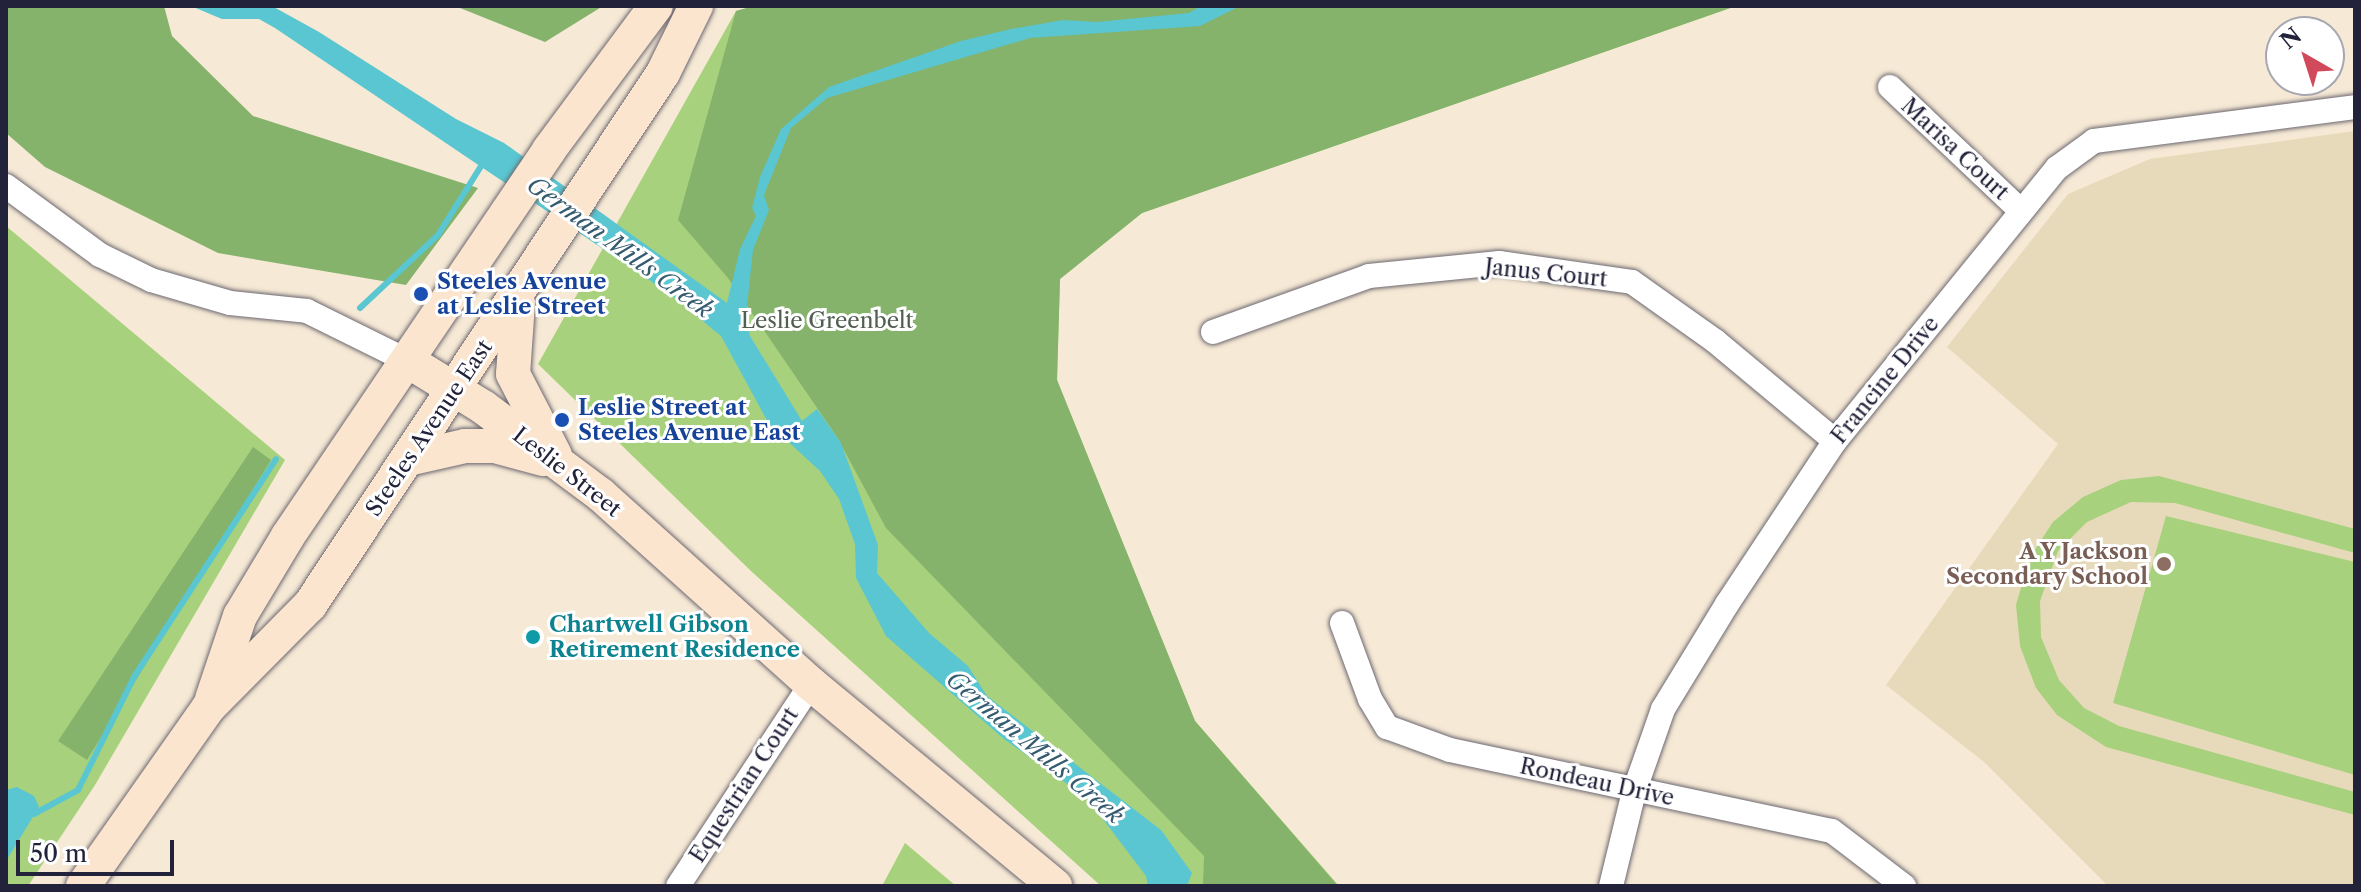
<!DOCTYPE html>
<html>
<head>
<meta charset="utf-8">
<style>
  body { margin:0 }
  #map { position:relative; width:2361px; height:892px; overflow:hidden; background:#f6e9d5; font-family:"Libre Caslon Text",serif }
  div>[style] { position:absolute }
  .built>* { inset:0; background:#e7daba }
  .green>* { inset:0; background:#a7d17c }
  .forest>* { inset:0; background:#85b36c }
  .water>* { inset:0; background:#59c6d1 }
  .stream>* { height:6px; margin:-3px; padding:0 3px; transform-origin:3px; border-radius:3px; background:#59c6d1 }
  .roads { filter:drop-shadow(0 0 2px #6c6871) drop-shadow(0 0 2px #6c6871) }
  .street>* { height:24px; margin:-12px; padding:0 12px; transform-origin:12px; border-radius:12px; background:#fff }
  .secondary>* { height:34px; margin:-17px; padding:0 17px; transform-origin:17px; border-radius:17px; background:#fbe5cf }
  .dots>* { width:22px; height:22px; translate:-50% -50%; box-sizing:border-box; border:4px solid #fff; border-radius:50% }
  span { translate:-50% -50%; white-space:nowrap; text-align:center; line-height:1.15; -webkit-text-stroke:6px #fff; paint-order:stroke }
  .street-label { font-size:22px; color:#22223b }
  .transit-label { font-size:22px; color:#164399; font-weight:700 }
  .left { translate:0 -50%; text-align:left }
  .park-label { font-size:22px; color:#515f52 }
  .education-label { font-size:22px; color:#785e54; font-weight:700 }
  .right { translate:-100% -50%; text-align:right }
  .culture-label { font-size:22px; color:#0d838f; font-weight:700 }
  .water-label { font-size:24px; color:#355b70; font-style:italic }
  .frame { position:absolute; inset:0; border:8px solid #22223b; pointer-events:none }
  .north { position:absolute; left:2265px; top:16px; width:80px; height:80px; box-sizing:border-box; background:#fff; border:2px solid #a7a7b1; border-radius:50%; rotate:321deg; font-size:22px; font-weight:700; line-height:32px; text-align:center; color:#22223b }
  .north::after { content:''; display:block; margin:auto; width:28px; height:36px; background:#d1495b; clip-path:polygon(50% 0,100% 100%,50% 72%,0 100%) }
  .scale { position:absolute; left:16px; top:840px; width:158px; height:36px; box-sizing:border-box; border:4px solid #22223b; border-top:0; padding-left:10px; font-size:24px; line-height:28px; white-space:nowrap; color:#22223b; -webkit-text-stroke:6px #fff; paint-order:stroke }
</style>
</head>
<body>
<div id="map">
  <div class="built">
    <div style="clip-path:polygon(2355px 131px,2355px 886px,2108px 886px,1984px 762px,1886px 685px,2058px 444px,1947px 347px,2068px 194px,2150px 159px)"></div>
  </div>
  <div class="green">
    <div style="clip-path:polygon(754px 6px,1736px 6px,1142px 213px,1060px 279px,1057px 380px,1195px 721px,1339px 886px,1101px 886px,752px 572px,538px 364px,736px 11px)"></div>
    <div style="clip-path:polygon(6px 226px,285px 460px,95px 785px,28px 886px,6px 886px)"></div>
    <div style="clip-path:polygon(2159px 476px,2355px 529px,2355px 553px,2175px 503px,2131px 502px,2087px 522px,2058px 551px,2040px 601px,2041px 637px,2059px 680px,2084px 708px,2119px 726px,2355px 792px,2355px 815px,2106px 747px,2057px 715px,2036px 688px,2020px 646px,2016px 605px,2030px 557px,2053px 522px,2083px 497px,2121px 480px)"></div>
    <div style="clip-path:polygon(2166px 516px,2355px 562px,2355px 775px,2113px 703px)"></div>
    <div style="clip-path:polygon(905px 843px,956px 886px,882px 886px)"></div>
  </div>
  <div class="forest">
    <div style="clip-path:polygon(6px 6px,164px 6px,172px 36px,253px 116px,478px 188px,406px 285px,218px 253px,45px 167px,6px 133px)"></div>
    <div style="clip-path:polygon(455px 6px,603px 6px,545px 42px)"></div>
    <div style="clip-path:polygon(754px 6px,1736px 6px,1142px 213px,1060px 279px,1057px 380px,1195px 721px,1338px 886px,1203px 886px,1204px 856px,886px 528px,837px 437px,728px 278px,678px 220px,736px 11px)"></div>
    <div style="clip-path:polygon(253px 447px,271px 460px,87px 760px,58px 741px)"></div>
  </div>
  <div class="water">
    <div style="clip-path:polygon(191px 6px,272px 6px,319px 32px,456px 119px,504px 143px,727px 303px,740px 249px,756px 216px,752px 208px,760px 177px,781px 129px,829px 87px,961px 41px,1011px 29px,1063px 20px,1097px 22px,1189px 13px,1201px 6px,1240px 6px,1200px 26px,1030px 38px,827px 98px,791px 128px,764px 195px,769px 210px,753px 250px,746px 316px,750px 336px,802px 421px,817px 409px,841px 443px,878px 545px,877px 573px,929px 633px,968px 666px,987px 696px,1161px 830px,1192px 873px,1187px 886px,1148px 886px,1146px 876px,1087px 798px,1004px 739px,886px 636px,856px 578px,855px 544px,839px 499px,820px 471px,769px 424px,721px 336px,670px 294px,275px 28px,259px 19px,222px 19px)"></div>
    <div style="clip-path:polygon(17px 787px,34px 796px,39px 807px,6px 861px,6px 790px)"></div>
  </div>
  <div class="stream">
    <div style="left:360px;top:308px;width:107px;rotate:-43.1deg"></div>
    <div style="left:438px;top:235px;width:85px;rotate:-58deg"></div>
    <div style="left:34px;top:814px;width:50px;rotate:-28.6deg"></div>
    <div style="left:78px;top:790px;width:126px;rotate:-63.6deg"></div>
    <div style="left:134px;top:677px;width:260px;rotate:-56.9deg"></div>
  </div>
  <div class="roads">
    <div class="street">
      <div style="left:1890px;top:87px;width:180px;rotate:43.4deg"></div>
      <div style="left:6px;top:186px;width:117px;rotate:36.3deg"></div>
      <div style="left:100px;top:255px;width:57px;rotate:26.1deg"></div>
      <div style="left:151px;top:280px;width:82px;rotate:16.2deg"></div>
      <div style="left:230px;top:303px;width:77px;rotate:5.9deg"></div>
      <div style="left:307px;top:311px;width:113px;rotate:26.3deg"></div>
      <div style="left:1213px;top:332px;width:166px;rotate:-19.7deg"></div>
      <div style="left:1369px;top:276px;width:131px;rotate:-5.7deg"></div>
      <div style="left:1499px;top:263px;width:134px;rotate:8.1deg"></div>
      <div style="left:1632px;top:282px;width:102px;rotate:35.4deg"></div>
      <div style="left:1715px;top:341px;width:156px;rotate:39.8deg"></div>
      <div style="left:1342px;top:623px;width:81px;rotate:69.8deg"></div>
      <div style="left:1370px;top:699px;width:33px;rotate:59deg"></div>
      <div style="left:1387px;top:727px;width:67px;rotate:20.1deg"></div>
      <div style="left:1450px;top:750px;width:390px;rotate:12deg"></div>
      <div style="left:1832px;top:831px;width:91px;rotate:37.4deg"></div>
      <div style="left:678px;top:886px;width:242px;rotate:-56.6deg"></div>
      <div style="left:1611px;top:886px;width:97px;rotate:-76.3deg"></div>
      <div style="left:1634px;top:792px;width:88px;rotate:-70.7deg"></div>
      <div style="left:1663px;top:709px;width:123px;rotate:-58.6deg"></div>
      <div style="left:1727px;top:604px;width:196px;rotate:-56.5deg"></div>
      <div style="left:1835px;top:441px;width:352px;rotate:-50.9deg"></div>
      <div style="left:2057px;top:168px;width:46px;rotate:-36.1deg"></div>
      <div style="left:2094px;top:141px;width:263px;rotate:-7.4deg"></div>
    </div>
    <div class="secondary">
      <div style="left:518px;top:303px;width:71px;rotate:94deg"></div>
      <div style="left:513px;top:374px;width:91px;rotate:62.6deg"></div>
      <div style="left:408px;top:361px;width:88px;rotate:31.5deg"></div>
      <div style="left:483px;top:407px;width:147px;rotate:36.7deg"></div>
      <div style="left:601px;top:495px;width:283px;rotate:42deg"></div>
      <div style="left:811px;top:684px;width:317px;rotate:39.6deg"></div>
      <div style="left:408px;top:459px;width:58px;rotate:-12.8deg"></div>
      <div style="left:465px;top:446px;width:30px"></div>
      <div style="left:495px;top:446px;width:50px;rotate:15.2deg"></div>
      <div style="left:212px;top:699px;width:88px;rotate:-71.4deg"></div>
      <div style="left:240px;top:616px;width:93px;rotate:-59deg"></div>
      <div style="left:288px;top:536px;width:466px;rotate:-55.9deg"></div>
      <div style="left:549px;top:150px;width:179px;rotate:-53.4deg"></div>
      <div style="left:83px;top:886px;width:219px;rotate:-54.9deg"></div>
      <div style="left:209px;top:707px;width:144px;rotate:-45.3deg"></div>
      <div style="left:310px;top:605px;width:638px;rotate:-56.43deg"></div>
      <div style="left:663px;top:73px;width:75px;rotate:-63.8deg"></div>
    </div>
  </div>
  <div class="dots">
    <div style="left:421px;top:294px;background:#1a4fb4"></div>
    <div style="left:562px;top:420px;background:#1a4fb4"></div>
    <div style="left:2164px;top:564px;background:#8d6e63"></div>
    <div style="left:533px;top:637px;background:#0f9aa8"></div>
  </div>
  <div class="street-label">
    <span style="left:1955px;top:149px;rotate:43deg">Marisa Court</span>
    <span style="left:1546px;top:273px;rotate:6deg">Janus Court</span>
    <span style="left:1885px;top:380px;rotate:-51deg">Francine Drive</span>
    <span style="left:429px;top:428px;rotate:-56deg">Steeles Avenue East</span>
    <span style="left:567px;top:472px;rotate:38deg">Leslie Street</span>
    <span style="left:1597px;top:782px;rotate:12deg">Rondeau Drive</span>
    <span style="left:744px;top:785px;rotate:-57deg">Equestrian Court</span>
  </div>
  <div class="transit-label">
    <span class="left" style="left:437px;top:294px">Steeles Avenue<br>at Leslie Street</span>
    <span class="left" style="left:578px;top:420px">Leslie Street at<br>Steeles Avenue East</span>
  </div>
  <div class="park-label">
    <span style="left:827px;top:321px">Leslie Greenbelt</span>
  </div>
  <div class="education-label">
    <span class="right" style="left:2148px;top:564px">A Y Jackson<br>Secondary School</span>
  </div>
  <div class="culture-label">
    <span class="left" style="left:549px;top:637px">Chartwell Gibson<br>Retirement Residence</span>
  </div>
  <div class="water-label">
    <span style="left:620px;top:247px;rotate:36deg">German Mills Creek</span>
    <span style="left:1035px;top:747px;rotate:40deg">German Mills Creek</span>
  </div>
  <div class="frame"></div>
  <div class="north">N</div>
  <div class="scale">50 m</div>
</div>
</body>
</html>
